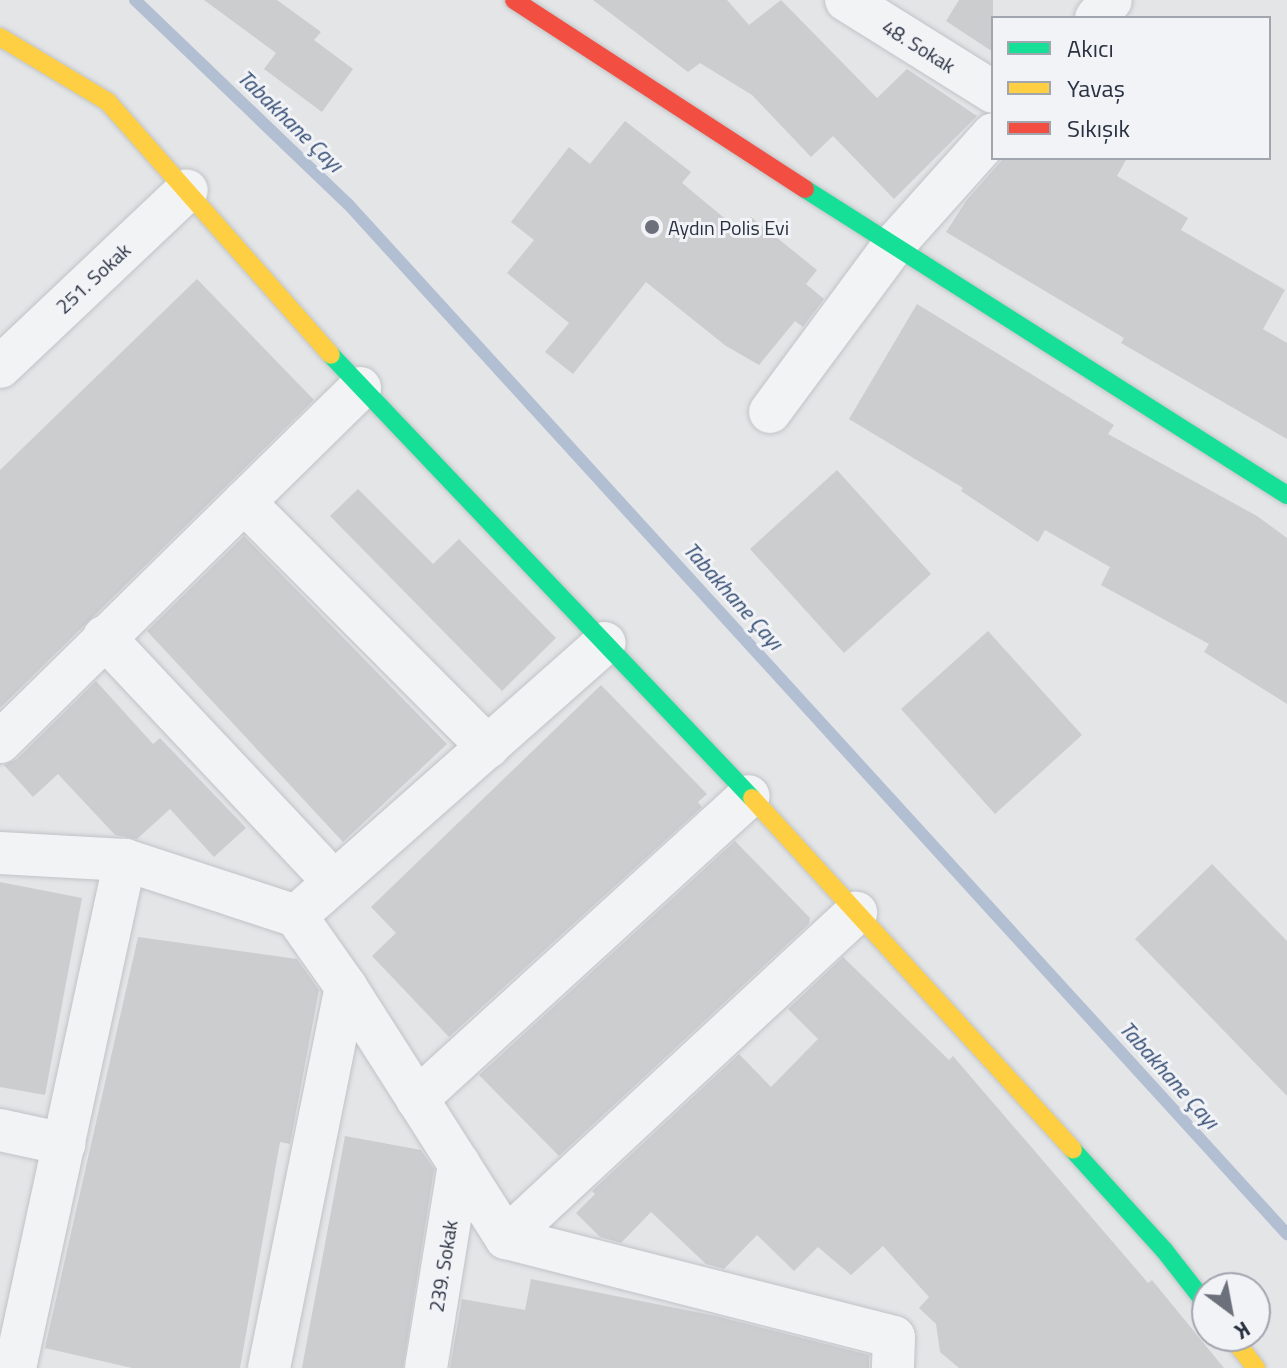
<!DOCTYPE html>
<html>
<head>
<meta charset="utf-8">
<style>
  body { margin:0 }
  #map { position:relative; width:1287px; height:1368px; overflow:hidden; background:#e3e5e7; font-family:"Titillium Web",sans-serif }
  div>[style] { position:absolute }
  .stream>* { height:12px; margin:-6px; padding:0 6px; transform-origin:6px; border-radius:6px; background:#b2bfd2 }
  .building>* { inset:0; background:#cbcdcf }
  .roads { filter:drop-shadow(0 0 2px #c1c3c5) drop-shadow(0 0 2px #c1c3c5) }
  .street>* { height:42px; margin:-21px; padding:0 21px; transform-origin:21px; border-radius:21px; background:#f2f3f5 }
  .fast>* { height:18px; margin:-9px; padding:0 9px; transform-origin:9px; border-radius:9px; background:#16e098 }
  .slow>* { height:18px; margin:-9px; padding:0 9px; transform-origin:9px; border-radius:9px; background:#ffcf43 }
  .jam>* { height:18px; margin:-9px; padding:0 9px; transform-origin:9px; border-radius:9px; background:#f24e42 }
  .dots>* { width:22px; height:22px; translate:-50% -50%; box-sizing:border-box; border:4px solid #f1f3f7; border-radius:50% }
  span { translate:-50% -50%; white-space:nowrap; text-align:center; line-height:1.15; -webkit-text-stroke:6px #f1f3f7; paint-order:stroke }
  .street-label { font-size:20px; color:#2a3141 }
  .poi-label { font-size:20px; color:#2a3141 }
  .left { translate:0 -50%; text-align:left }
  .water-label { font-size:22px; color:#354d74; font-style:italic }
  .legend { position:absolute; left:991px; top:16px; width:280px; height:144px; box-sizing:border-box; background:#f1f3f7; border:2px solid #a1a5ae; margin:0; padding:10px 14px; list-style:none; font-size:24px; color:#2a3141 }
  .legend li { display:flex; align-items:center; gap:16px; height:40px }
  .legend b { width:40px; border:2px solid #a1a5ae }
  .north { position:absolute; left:1191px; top:1272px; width:80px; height:80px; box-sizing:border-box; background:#f1f3f7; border:2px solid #a1a5ae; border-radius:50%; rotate:148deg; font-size:22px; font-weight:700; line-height:32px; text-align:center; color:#2a3141 }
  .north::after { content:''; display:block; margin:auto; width:28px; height:36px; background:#6b707b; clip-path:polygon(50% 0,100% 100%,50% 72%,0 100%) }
</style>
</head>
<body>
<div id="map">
  <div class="stream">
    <div style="left:135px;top:0;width:295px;rotate:43.8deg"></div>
    <div style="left:348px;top:204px;width:1394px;rotate:47.65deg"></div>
  </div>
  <div class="building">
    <div style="clip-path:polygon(204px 0,277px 0,321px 32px,314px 40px,353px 69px,322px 112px,264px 69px,276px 53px)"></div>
    <div style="clip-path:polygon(593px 0,727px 0,749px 25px,781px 0,877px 98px,907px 69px,977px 116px,894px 199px,833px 136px,811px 157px,752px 95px,700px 63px,688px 72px)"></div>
    <div style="clip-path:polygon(959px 0,993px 0,993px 52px,946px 21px)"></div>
    <div style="clip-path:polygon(625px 121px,691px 172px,682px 183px,740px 231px,751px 217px,817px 270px,806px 284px,824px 299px,803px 327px,795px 321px,759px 365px,726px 346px,646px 282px,573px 374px,545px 352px,569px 323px,507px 273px,534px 240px,511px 222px,569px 147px,590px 164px)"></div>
    <div style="clip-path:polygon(1004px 158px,1127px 158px,1117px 176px,1188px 218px,1181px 230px,1285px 290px,1263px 329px,1287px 343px,1287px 439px,1121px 343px,1124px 338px,946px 232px,966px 201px)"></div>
    <div style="clip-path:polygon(197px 279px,314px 400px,0 708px,0 470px)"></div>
    <div style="clip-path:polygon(917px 304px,1114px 425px,1108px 434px,1257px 516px,1287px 538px,1287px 704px,1204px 652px,1209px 644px,1101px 585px,1110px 567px,1045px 530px,1038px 542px,961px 491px,963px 488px,849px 419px)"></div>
    <div style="clip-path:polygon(837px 470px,931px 574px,844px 653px,750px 549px)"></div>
    <div style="clip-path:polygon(358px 489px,433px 564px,459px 539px,556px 638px,502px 691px,330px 516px)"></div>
    <div style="clip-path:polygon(244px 536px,447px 744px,343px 842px,147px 631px)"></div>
    <div style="clip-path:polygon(988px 631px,1082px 735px,995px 814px,901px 709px)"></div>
    <div style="clip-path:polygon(96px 681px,153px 744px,160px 738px,246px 828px,214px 857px,170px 809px,137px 839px,115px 835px,58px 774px,33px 797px,4px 765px,17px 759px)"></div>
    <div style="clip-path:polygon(601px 685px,707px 794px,698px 802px,702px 807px,449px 1037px,372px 956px,396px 933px,371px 907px)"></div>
    <div style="clip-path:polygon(735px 841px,810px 918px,809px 924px,559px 1156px,479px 1075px)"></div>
    <div style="clip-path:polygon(1212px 864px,1287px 941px,1287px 1096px,1135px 939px)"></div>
    <div style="clip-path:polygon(0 882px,82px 898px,45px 1095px,0 1087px)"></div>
    <div style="clip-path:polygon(138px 937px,297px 959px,319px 990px,290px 1144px,280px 1142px,240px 1368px,132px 1368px,45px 1348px)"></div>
    <div style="clip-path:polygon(843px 957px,949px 1060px,953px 1056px,1148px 1283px,1152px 1280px,1224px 1368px,959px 1368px,940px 1352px,936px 1324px,919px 1308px,929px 1297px,883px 1246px,851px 1275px,818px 1247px,794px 1271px,757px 1235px,724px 1269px,706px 1264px,651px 1212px,621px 1243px,600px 1237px,576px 1213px,595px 1194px,592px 1191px,739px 1054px,771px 1087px,818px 1039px,788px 1009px)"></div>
    <div style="clip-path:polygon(345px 1136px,421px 1150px,434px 1169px,403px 1368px,302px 1368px)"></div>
    <div style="clip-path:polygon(531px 1279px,716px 1316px,869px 1355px,869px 1368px,450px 1368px,462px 1299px,525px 1310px)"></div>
  </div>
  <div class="roads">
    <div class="street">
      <div style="left:846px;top:0;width:173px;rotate:32deg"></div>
      <div style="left:1096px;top:18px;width:23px;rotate:-50deg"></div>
      <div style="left:0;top:367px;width:257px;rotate:-43.4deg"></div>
      <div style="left:770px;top:412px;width:207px;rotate:-53.5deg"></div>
      <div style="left:893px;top:246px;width:150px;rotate:-48.2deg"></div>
      <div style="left:244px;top:502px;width:346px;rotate:45.1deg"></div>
      <div style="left:104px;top:637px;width:336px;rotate:46.8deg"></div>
      <div style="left:0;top:742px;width:505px;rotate:-44.52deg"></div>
      <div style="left:0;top:853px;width:125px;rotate:3.2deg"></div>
      <div style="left:125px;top:860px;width:180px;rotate:18.1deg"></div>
      <div style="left:296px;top:916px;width:87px;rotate:54.8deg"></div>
      <div style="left:346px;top:987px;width:298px;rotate:57.5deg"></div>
      <div style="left:506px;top:1238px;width:400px;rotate:14.3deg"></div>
      <div style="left:894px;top:1337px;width:31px;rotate:92deg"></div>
      <div style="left:296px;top:916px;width:412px;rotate:-41.5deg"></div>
      <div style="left:417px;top:1099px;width:449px;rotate:-42.4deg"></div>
      <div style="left:0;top:1130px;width:66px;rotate:12.3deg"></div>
      <div style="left:506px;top:1238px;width:478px;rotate:-42.9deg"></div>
      <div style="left:15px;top:1368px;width:520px;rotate:-77.78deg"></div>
      <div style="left:269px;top:1368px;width:389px;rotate:-78.6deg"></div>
      <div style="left:426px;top:1368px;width:207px;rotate:-80.8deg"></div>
    </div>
    <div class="fast">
      <div style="left:805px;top:189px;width:571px;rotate:32.41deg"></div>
      <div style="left:331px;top:355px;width:611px;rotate:46.46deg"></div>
      <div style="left:1073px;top:1150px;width:135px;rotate:47.7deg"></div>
      <div style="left:1164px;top:1250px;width:70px;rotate:52deg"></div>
    </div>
    <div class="slow">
      <div style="left:0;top:37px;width:126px;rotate:31deg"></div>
      <div style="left:108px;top:102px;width:337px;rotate:48.6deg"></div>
      <div style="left:752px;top:798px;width:476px;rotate:47.6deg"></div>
      <div style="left:1231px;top:1336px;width:41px;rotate:52deg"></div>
    </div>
    <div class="jam">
      <div style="left:514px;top:0;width:347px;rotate:33deg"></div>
    </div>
  </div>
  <div class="dots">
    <div style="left:652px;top:227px;background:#6b707b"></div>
  </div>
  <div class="street-label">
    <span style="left:919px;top:46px;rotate:32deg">48. Sokak</span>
    <span style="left:93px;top:278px;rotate:-43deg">251. Sokak</span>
    <span style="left:443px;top:1266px;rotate:-81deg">239. Sokak</span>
  </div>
  <div class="poi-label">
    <span class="left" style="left:668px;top:227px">Aydın Polis Evi</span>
  </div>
  <div class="water-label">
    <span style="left:290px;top:121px;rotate:44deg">Tabakhane Çayı</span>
    <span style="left:733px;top:596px;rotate:48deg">Tabakhane Çayı</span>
    <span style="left:1169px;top:1075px;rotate:48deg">Tabakhane Çayı</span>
  </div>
  <ul class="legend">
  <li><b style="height:10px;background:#16e098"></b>Akıcı</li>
  <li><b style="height:10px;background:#ffcf43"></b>Yavaş</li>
  <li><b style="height:10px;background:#f24e42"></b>Sıkışık</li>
  </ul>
  <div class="north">K</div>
</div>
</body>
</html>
